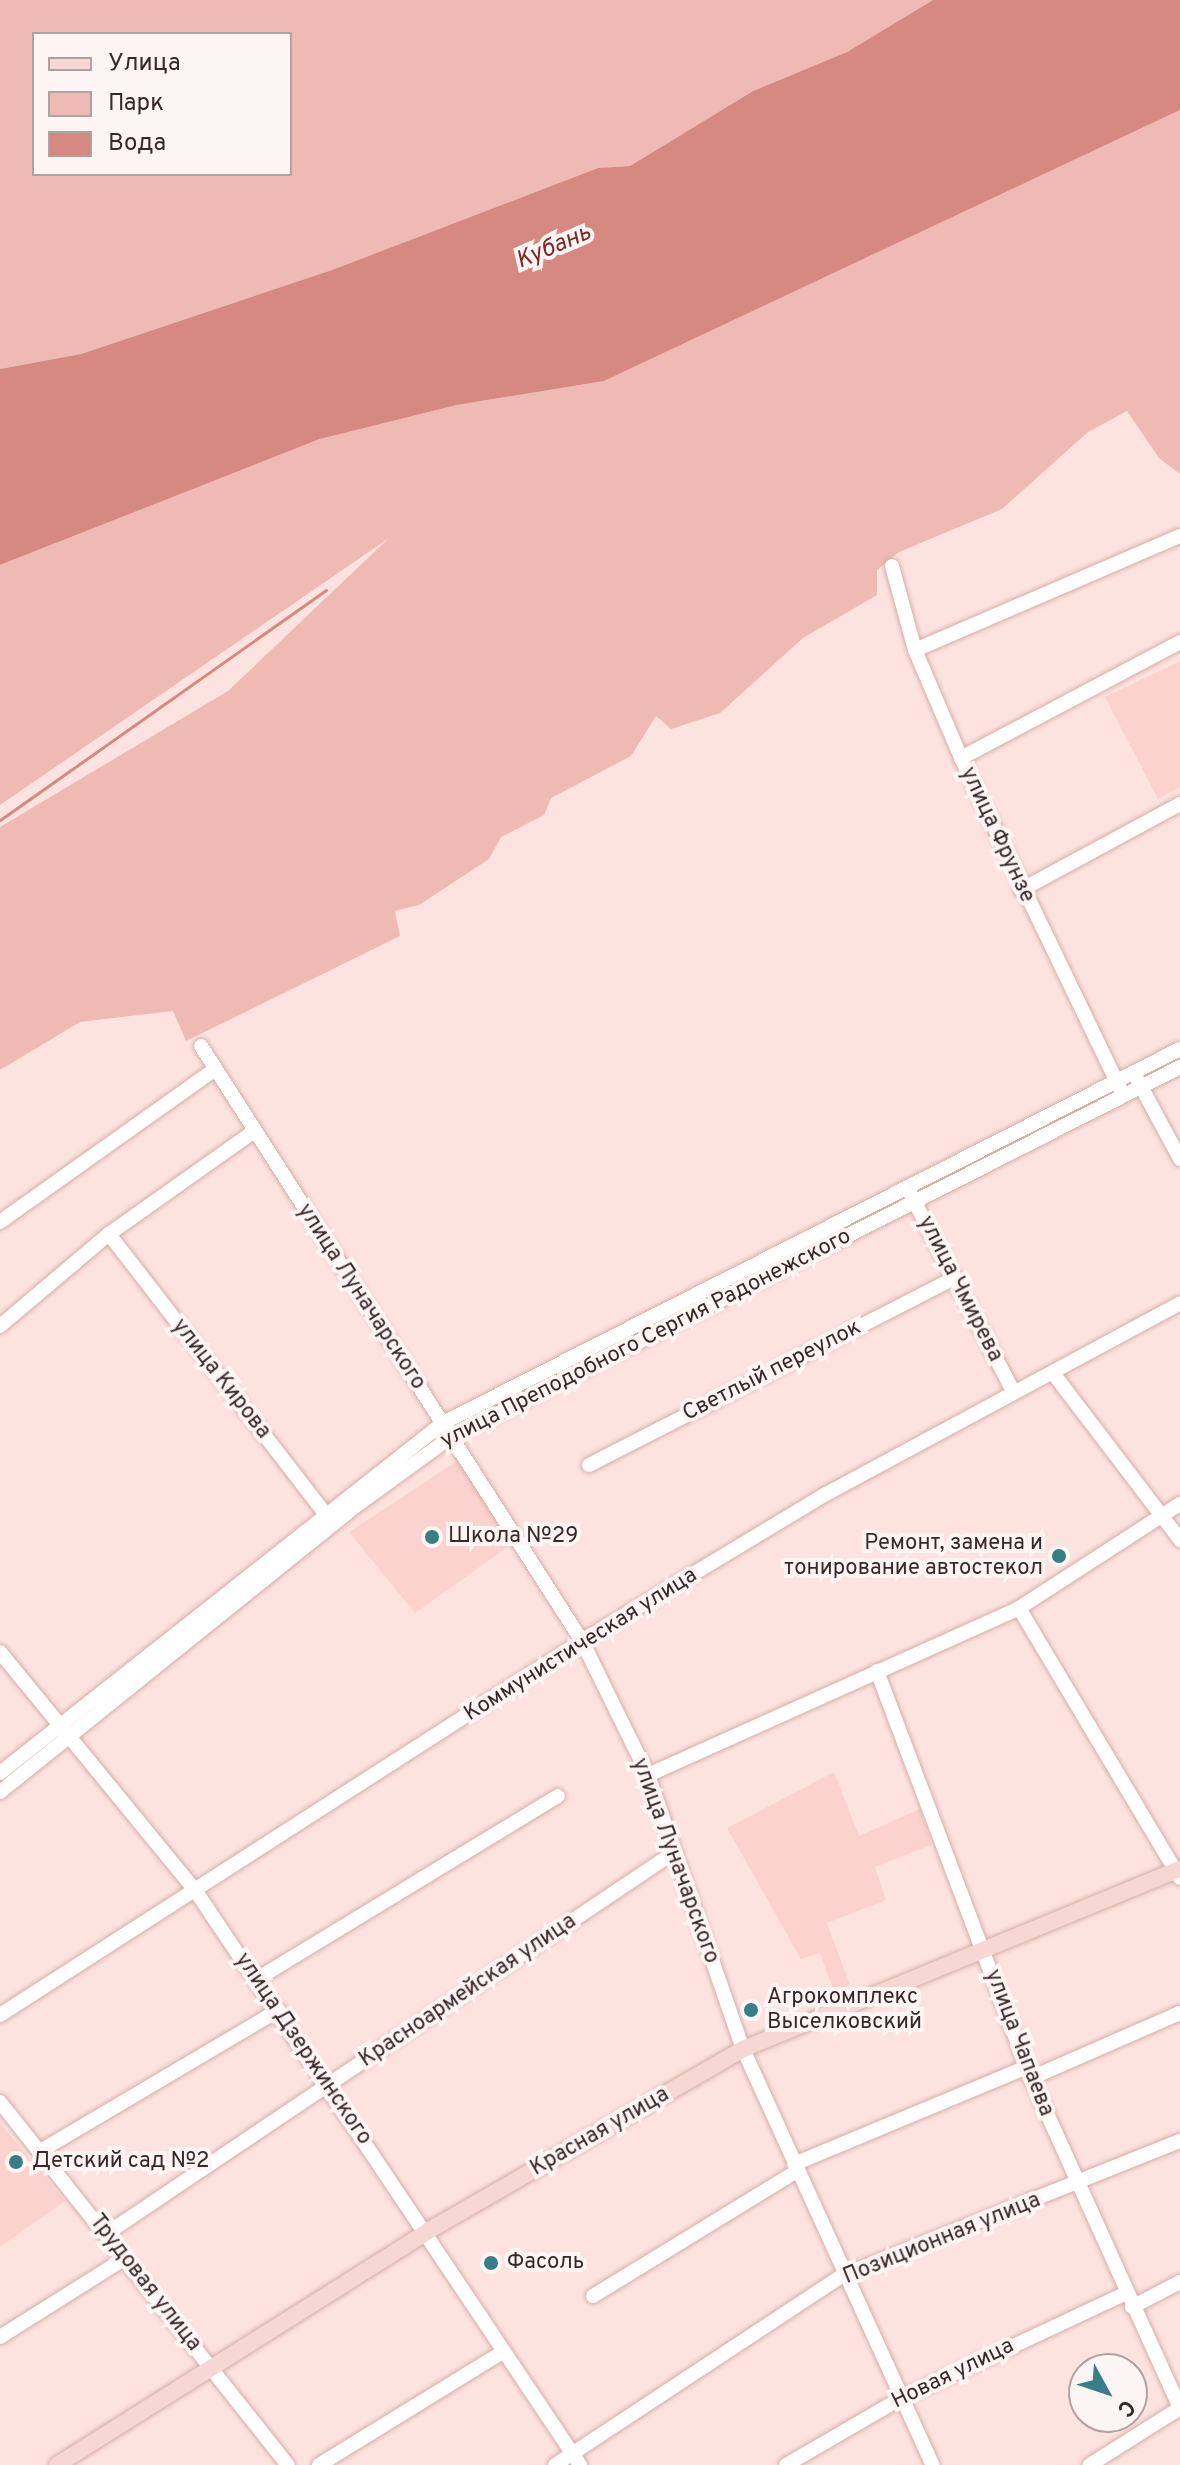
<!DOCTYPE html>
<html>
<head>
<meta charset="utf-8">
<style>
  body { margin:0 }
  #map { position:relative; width:1180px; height:2465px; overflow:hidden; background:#fde3e0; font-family:Overpass,sans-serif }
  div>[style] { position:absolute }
  .built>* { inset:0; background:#fbd2cd }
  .green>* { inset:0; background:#eebab3 }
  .water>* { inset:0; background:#d58980 }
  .stream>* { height:3px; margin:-1.5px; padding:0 1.5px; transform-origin:1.5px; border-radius:1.5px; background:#d58980 }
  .roads { filter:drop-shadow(0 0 2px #d6ada8) drop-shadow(0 0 2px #d6ada8) }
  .minor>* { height:14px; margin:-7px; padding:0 7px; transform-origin:7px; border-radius:7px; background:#fff }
  .major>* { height:16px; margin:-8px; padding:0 8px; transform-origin:8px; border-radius:8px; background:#f6d7d3 }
  .dots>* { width:22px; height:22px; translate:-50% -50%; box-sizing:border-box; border:4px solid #fdf5f4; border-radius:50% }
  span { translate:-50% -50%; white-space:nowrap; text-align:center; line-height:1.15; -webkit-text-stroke:8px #fdf5f4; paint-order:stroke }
  .street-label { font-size:22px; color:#382826 }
  .poi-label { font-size:22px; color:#382826 }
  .left { translate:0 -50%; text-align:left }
  .right { translate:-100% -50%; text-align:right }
  .water-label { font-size:24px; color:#812622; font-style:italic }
  .legend { position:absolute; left:32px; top:32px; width:260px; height:144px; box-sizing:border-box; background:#fdf5f4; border:2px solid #aea3a2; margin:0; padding:10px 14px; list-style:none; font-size:24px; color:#382826 }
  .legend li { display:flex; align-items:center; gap:16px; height:40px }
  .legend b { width:40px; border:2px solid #aea3a2 }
  .north { position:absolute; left:1068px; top:2353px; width:80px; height:80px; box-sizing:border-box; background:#fdf5f4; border:2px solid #aea3a2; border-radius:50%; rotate:130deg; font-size:22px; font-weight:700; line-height:32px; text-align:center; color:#382826 }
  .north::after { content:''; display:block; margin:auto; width:28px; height:36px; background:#377e87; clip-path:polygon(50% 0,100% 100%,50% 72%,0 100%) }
</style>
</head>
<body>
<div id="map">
  <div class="built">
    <div style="clip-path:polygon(1180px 661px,1180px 787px,1158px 799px,1105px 697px)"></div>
    <div style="clip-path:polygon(460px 1459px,513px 1543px,415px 1613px,349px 1532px)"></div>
    <div style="clip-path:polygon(834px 1772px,859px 1836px,920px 1809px,931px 1845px,875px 1867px,886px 1900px,827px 1923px,850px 1985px,834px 1992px,820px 1953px,801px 1959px,727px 1828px)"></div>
    <div style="clip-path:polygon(0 2123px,65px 2201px,0 2247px)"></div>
  </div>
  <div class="green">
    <div style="clip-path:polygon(evenodd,0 0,933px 0,847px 52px,753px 91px,630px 166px,598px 168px,332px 270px,81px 354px,0 369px,0 0,34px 34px,290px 34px,290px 174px,34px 174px,34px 34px)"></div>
    <div style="clip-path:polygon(1180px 110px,1180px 474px,1159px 458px,1127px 411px,1088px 432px,1002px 509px,899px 552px,877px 570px,877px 595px,803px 638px,720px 713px,671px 729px,656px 716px,631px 756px,551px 798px,544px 815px,501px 837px,489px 859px,419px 905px,395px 911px,400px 936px,186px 1041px,173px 1011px,80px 1022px,0 1070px,0 827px,228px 691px,389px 538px,0 805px,0 565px,320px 439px,457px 405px,604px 381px)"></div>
  </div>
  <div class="water">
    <div style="clip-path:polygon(933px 0,1180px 0,1180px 110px,604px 381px,457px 405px,320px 439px,0 565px,0 369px,81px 354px,332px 270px,598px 168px,630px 166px,753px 91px,847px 52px)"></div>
  </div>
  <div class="stream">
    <div style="left:0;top:820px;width:399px;rotate:-35.2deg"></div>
  </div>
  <div class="roads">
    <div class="minor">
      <div style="left:892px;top:566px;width:87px;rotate:74.7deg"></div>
      <div style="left:915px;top:650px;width:117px;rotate:66.9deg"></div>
      <div style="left:961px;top:758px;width:367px;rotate:64.3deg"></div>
      <div style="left:915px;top:650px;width:288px;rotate:-23.3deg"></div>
      <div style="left:961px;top:758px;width:248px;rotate:-27.9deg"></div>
      <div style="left:1021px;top:890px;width:181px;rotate:-28.4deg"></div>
      <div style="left:201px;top:1046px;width:707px;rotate:57.37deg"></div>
      <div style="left:582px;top:1641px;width:149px;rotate:63.8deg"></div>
      <div style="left:648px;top:1775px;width:290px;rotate:70.9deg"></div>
      <div style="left:743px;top:2049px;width:457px;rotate:65.5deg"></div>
      <div style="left:1137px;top:1079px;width:91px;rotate:61.7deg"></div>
      <div style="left:911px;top:1195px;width:221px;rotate:62.5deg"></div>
      <div style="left:0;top:1222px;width:264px;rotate:-35.4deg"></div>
      <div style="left:109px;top:1234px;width:358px;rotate:52.3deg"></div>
      <div style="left:0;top:1326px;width:143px;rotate:-40.2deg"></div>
      <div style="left:109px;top:1234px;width:176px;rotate:-35.3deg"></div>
      <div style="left:1053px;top:1373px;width:210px;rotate:52.7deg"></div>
      <div style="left:589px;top:1465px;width:412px;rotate:-27.1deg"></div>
      <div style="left:1019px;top:1608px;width:314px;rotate:59.2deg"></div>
      <div style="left:0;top:1652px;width:311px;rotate:50.7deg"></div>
      <div style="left:197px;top:1893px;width:688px;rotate:56.19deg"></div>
      <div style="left:877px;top:1671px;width:435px;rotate:69.3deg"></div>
      <div style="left:1031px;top:2078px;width:362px;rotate:65.7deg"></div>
      <div style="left:1180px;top:2408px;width:107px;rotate:147.7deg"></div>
      <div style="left:0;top:1773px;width:565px;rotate:-38.31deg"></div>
      <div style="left:443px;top:1423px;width:826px;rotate:-26.91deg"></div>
      <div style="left:648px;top:1775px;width:407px;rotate:-24.2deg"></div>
      <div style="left:1019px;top:1608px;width:192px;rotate:-32.9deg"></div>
      <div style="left:0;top:1792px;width:448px;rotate:-38.8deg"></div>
      <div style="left:349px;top:1511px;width:126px;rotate:-36deg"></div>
      <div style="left:451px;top:1437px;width:818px;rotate:-26.91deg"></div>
      <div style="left:257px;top:1979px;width:352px;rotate:-31.3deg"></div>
      <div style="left:0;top:2015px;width:692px;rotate:-32.73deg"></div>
      <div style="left:582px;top:1641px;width:285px;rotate:-31.1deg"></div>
      <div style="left:826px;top:1494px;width:402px;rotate:-28.3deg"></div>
      <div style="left:1031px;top:2078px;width:163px;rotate:-23.6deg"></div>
      <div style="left:0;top:2102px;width:463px;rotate:51.6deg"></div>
      <div style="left:42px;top:2150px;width:275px;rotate:-30.6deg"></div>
      <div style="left:794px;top:2164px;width:252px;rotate:-22.6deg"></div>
      <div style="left:106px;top:2234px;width:680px;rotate:-33.9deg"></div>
      <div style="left:593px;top:2296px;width:239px;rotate:-31.5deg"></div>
      <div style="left:1132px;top:2307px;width:54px;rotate:-27.5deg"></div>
      <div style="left:0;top:2337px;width:146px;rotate:-32.2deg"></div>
      <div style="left:319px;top:2465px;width:217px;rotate:-31.6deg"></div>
      <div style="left:555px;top:2465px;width:344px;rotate:-33.4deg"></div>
      <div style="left:842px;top:2276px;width:364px;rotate:-21.8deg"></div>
      <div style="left:786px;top:2465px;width:132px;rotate:-30.1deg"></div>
      <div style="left:900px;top:2399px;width:250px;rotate:-25.1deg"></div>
    </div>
    <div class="major">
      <div style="left:57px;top:2465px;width:439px;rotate:-32.2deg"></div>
      <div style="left:428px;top:2231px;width:364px;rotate:-30deg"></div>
      <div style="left:743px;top:2049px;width:473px;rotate:-22.4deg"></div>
    </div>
  </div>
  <div class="dots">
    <div style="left:432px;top:1537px;background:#377e87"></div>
    <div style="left:1059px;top:1556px;background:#377e87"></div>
    <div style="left:751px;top:2010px;background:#377e87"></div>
    <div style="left:16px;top:2162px;background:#377e87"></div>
    <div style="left:491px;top:2263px;background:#377e87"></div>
  </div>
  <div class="street-label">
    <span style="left:997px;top:835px;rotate:65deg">улица Фрунзе</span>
    <span style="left:960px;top:1289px;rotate:63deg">улица Чмирева</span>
    <span style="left:361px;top:1297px;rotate:57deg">улица Луначарского</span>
    <span style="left:646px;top:1339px;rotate:-27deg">улица Преподобного Сергия Радонежского</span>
    <span style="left:772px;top:1371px;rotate:-27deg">Светлый переулок</span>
    <span style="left:221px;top:1379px;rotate:52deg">улица Кирова</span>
    <span style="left:581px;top:1645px;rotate:-32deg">Коммунистическая улица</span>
    <span style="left:675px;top:1861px;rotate:70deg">улица Луначарского</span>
    <span style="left:468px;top:1991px;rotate:-34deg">Красноармейская улица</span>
    <span style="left:1019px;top:2043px;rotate:69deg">улица Чапаева</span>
    <span style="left:303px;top:2049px;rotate:56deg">улица Дзержинского</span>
    <span style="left:600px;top:2132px;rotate:-30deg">Красная улица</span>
    <span style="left:942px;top:2239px;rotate:-22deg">Позиционная улица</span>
    <span style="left:145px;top:2283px;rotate:52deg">Трудовая улица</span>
    <span style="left:953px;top:2374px;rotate:-26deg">Новая улица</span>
  </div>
  <div class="poi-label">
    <span class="left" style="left:448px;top:1537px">Школа №29</span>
    <span class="right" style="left:1043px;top:1556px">Ремонт, замена и<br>тонирование автостекол</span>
    <span class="left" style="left:767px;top:2010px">Агрокомплекс<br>Выселковский</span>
    <span class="left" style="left:32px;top:2162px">Детский сад №2</span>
    <span class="left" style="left:507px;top:2263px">Фасоль</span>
  </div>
  <div class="water-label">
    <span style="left:554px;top:248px;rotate:-23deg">Кубань</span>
  </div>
  <ul class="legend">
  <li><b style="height:10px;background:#f6d7d3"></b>Улица</li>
  <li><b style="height:22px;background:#eebab3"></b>Парк</li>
  <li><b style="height:22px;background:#d58980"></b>Вода</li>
  </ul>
  <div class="north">С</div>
</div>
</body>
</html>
